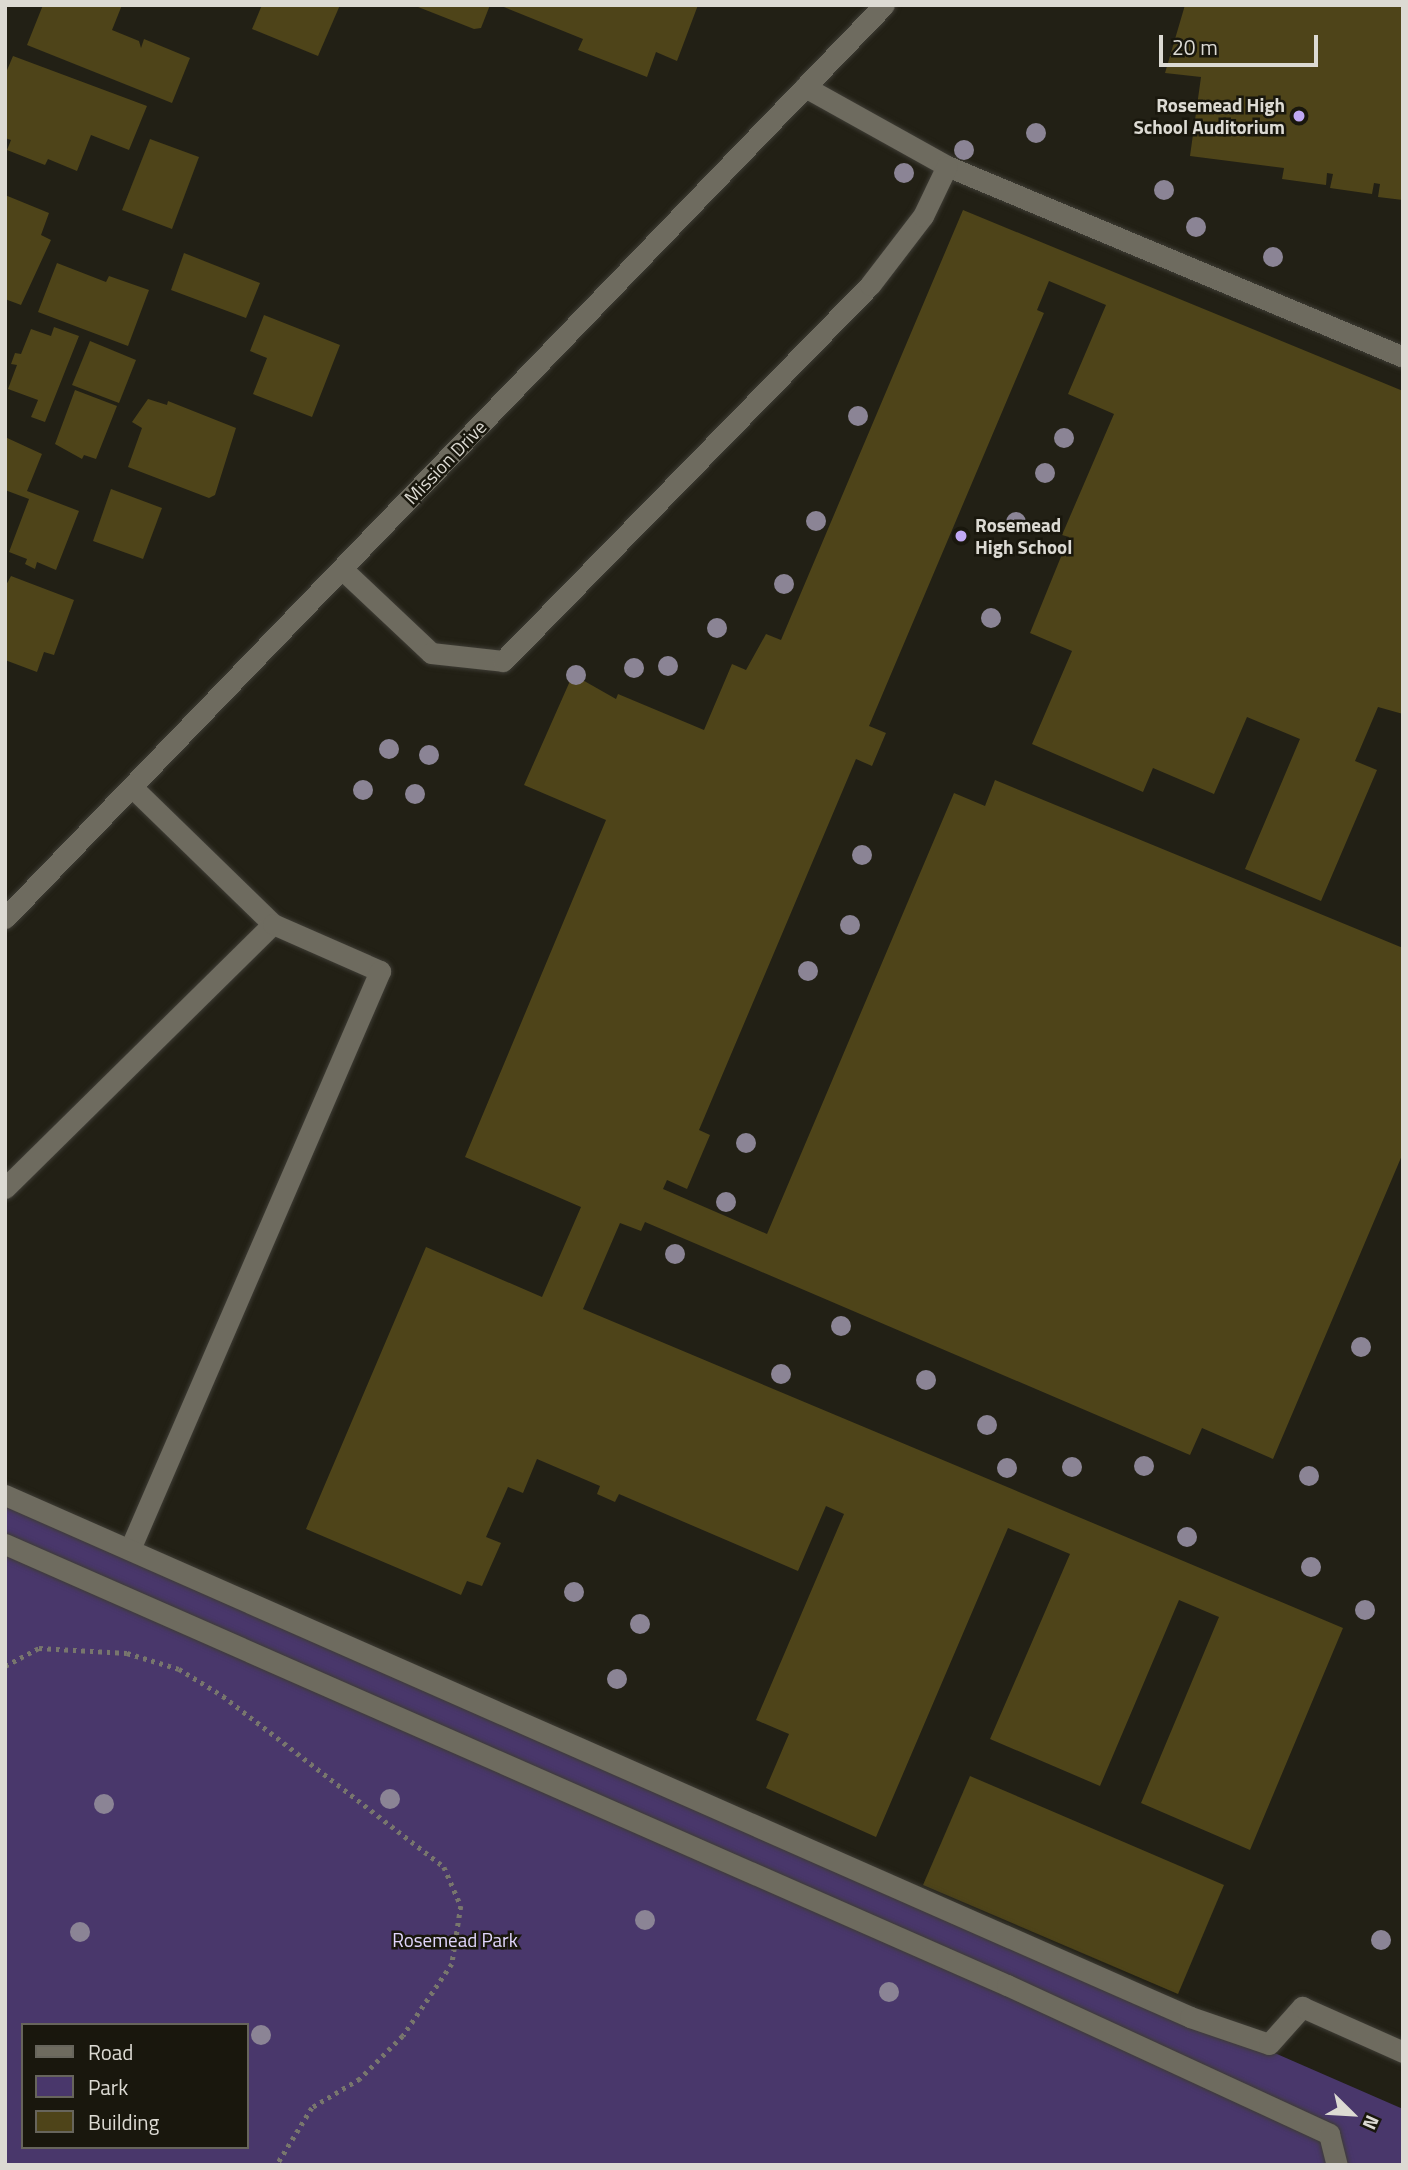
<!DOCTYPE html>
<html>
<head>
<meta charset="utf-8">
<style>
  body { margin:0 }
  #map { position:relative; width:1408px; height:2170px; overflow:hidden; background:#222015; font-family:"Titillium Web",sans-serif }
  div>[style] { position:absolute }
  .green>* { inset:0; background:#49376b }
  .building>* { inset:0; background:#4e4419 }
  .path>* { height:4.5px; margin-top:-2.25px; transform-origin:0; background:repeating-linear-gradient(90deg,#78766d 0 3.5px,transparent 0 8.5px) }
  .roads { filter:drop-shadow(0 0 2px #3e3c35) drop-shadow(0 0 2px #3e3c35) }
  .service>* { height:21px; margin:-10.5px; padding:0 10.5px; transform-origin:10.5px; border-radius:10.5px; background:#6e6b5f }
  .secondary>* { height:21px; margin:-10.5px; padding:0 10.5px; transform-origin:10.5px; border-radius:10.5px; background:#6e6b5f }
  .trees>* { width:20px; height:20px; margin:-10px; border-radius:50%; background:#8b8495 }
  .dots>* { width:19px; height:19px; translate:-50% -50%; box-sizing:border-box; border:4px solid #19170d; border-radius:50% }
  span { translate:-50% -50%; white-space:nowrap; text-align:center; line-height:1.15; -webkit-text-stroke:5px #19170d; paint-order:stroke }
  .poi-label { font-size:19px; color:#dcdad3; font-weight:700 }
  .right { translate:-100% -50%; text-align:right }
  .left { translate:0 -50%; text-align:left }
  .street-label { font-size:19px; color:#dcdad3 }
  .park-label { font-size:19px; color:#e1d6fd }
  .frame { position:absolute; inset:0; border:7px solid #dcdad3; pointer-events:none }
  .legend { position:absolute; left:21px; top:2023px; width:228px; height:126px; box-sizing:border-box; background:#19170d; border:2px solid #67655c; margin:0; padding:9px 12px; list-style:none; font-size:21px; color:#dcdad3 }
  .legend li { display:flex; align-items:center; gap:14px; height:35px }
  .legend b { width:35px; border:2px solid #67655c }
  .north { position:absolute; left:1317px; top:2079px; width:70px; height:70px; -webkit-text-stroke:5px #19170d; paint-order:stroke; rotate:114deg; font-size:19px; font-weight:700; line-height:28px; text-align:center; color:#dcdad3 }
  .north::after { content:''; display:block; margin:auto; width:24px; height:32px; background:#dcdad3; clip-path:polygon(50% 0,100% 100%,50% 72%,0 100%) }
  .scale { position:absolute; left:1159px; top:35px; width:159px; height:32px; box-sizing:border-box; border:4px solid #dcdad3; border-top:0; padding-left:9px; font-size:21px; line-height:24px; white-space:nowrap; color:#dcdad3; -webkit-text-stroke:5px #19170d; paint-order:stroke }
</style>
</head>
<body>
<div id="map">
  <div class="green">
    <div style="clip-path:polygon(evenodd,5px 1499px,1403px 2109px,1403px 2165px,5px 2165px,5px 1499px,23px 2025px,247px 2025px,247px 2147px,23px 2147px,23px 2025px)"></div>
  </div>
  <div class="building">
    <div style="clip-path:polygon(43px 5px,122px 5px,112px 30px,139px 41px,141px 48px,144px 39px,190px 58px,172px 103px,27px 45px)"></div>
    <div style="clip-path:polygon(262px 5px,340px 5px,318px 56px,252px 29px)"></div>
    <div style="clip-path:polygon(413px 5px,490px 5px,481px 28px,474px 29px)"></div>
    <div style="clip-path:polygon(499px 5px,698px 5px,677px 61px,656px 52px,647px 77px,578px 50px,583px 39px)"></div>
    <div style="clip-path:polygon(1185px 5px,1403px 5px,1403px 200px,1378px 197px,1380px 184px,1374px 183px,1372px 194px,1330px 188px,1333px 174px,1327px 173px,1326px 185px,1282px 179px,1284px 168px,1190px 156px,1201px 77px,1165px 73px)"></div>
    <div style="clip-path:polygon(13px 56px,147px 106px,129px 150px,91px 135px,77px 171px,48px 159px,45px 165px,7px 150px,11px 140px,5px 138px,5px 75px)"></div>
    <div style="clip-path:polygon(150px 139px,199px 157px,172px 229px,122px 210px)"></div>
    <div style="clip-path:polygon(5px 195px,49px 213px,41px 235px,51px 240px,21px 305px,5px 299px)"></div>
    <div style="clip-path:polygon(963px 210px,1403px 391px,1403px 714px,1378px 707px,1355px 761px,1377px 770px,1321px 901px,1245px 869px,1300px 739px,1247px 717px,1214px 794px,1153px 768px,1143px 792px,1032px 744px,1072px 651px,1030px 633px,1069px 537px,1062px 535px,1114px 414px,1068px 394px,1106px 305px,1049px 281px,1037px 310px,1044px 313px,869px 726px,886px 733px,872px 766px,856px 759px,699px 1130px,710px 1135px,687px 1189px,667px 1180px,663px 1189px,767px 1234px,954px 793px,985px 806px,995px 780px,1403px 948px,1403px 1153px,1273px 1459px,1202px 1428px,1190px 1455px,645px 1222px,641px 1231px,620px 1223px,583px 1309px,1343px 1628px,1250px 1850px,1141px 1803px,1219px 1617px,1179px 1600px,1100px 1786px,990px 1739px,1070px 1554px,1008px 1528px,876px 1837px,766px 1788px,789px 1734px,756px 1720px,844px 1514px,826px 1506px,798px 1571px,619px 1494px,615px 1502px,597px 1494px,600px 1486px,537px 1459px,523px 1493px,508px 1487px,486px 1537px,501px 1543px,482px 1586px,467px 1581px,461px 1595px,306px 1529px,426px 1247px,542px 1297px,581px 1207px,465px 1157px,606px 820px,524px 785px,570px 681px,576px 684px,579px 678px,616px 699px,618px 694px,704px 730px,732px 664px,746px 670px,766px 634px,781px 640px)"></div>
    <div style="clip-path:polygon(184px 253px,260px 283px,246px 318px,171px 290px)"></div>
    <div style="clip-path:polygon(57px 263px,106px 282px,109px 276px,149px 290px,128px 346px,38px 312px)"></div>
    <div style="clip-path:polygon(264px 315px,340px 345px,312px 417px,253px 394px,267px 358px,250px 351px)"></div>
    <div style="clip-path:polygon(54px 327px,79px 336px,45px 422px,31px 417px,38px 400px,8px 389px,17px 365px,11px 364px,15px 353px,21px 354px,31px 329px,51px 336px)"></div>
    <div style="clip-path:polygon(90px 341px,136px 360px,119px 403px,72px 385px)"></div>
    <div style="clip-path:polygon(75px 390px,117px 406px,96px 459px,84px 455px,82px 459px,55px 444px)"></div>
    <div style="clip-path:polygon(148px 399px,167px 405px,168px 401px,236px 428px,215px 495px,209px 498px,128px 467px,142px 428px,132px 422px)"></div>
    <div style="clip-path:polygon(5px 437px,42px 454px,27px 491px,79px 511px,56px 570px,37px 562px,35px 569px,25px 564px,27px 559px,9px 552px,29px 499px,5px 490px)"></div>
    <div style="clip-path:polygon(111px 489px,162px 508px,143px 559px,93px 541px)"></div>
    <div style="clip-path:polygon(11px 576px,74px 600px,54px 655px,44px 652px,37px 672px,5px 660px,5px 587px)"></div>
    <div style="clip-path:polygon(970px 1776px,1224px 1885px,1178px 1994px,923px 1885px)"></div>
  </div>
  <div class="path">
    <div style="left:5px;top:1666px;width:38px;rotate:-28deg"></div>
    <div style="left:39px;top:1648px;width:88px;rotate:3.3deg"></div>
    <div style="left:127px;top:1653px;width:54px;rotate:17.1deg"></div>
    <div style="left:179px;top:1669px;width:52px;rotate:31.5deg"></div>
    <div style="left:223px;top:1696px;width:279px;rotate:37.7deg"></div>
    <div style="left:444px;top:1867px;width:43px;rotate:66.4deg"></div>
    <div style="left:461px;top:1906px;width:59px;rotate:98.8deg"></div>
    <div style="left:452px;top:1964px;width:87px;rotate:124.2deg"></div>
    <div style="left:403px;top:2036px;width:61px;rotate:135deg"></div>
    <div style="left:360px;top:2079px;width:56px;rotate:148.9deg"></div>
    <div style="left:312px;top:2108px;width:67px;rotate:121.6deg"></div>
  </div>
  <div class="roads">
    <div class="service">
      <div style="left:805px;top:87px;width:162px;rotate:29.1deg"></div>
      <div style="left:947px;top:166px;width:494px;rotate:22.7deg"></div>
      <div style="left:342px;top:569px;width:122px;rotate:43.3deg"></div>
      <div style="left:431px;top:653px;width:72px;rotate:6.3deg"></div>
      <div style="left:503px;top:661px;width:525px;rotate:-45.69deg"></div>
      <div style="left:870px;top:285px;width:87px;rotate:-52.5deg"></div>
      <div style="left:923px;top:216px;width:55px;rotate:-64.4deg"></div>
      <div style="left:132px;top:787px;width:197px;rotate:44.2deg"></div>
      <div style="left:5px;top:1188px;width:376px;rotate:-44.6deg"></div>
      <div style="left:273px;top:924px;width:117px;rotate:23.7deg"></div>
      <div style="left:380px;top:971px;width:630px;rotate:113.39deg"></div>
      <div style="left:5px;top:1495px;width:1295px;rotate:23.77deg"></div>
      <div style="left:1190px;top:2017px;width:83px;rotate:18.9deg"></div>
      <div style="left:1269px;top:2044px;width:50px;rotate:-48.3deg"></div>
      <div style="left:1302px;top:2007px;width:111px;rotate:24deg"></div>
      <div style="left:5px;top:1544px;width:1095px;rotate:23.76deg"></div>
      <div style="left:1007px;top:1985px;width:355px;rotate:24.8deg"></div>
      <div style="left:1329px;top:2134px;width:32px;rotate:76deg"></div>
    </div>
    <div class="secondary">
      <div style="left:5px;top:918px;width:1267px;rotate:-46.09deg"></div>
    </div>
  </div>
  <div class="trees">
    <div style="left:1036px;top:133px"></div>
    <div style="left:964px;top:150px"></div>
    <div style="left:904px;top:173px"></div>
    <div style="left:1164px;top:190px"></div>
    <div style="left:1196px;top:227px"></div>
    <div style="left:1273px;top:257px"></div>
    <div style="left:858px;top:416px"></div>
    <div style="left:1064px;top:438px"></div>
    <div style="left:1045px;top:473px"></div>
    <div style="left:816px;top:521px"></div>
    <div style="left:1016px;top:522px"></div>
    <div style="left:784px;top:584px"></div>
    <div style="left:991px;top:618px"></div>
    <div style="left:717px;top:628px"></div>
    <div style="left:668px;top:666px"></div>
    <div style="left:634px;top:668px"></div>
    <div style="left:576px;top:675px"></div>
    <div style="left:389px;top:749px"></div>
    <div style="left:429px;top:755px"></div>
    <div style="left:363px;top:790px"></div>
    <div style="left:415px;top:794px"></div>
    <div style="left:862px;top:855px"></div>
    <div style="left:850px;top:925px"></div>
    <div style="left:808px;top:971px"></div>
    <div style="left:746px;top:1143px"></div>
    <div style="left:726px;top:1202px"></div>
    <div style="left:675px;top:1254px"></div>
    <div style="left:841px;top:1326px"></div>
    <div style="left:1361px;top:1347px"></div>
    <div style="left:781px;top:1374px"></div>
    <div style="left:926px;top:1380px"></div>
    <div style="left:987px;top:1425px"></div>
    <div style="left:1144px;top:1466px"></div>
    <div style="left:1072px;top:1467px"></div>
    <div style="left:1007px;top:1468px"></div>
    <div style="left:1309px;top:1476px"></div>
    <div style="left:1187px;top:1537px"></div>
    <div style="left:1311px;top:1567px"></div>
    <div style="left:574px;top:1592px"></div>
    <div style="left:1365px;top:1610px"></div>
    <div style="left:640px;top:1624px"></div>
    <div style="left:617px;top:1679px"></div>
    <div style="left:390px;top:1799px"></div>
    <div style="left:104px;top:1804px"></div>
    <div style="left:645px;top:1920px"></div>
    <div style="left:80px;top:1932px"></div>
    <div style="left:1381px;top:1940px"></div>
    <div style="left:889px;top:1992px"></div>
    <div style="left:261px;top:2035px"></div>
  </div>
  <div class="dots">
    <div style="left:1299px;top:116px;background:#c0a8f4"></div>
    <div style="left:961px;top:536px;background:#c0a8f4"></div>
  </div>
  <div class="poi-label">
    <span class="right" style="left:1285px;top:116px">Rosemead High<br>School Auditorium</span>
    <span class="left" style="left:975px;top:536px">Rosemead<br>High School</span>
  </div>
  <div class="street-label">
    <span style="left:445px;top:462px;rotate:-46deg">Mission Drive</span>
  </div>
  <div class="park-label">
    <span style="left:455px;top:1940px">Rosemead Park</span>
  </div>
  <div class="frame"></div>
  <ul class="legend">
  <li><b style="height:9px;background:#6e6b5f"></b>Road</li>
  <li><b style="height:19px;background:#49376b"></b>Park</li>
  <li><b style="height:19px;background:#4e4419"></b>Building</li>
  </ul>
  <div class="north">N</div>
  <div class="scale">20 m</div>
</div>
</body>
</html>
